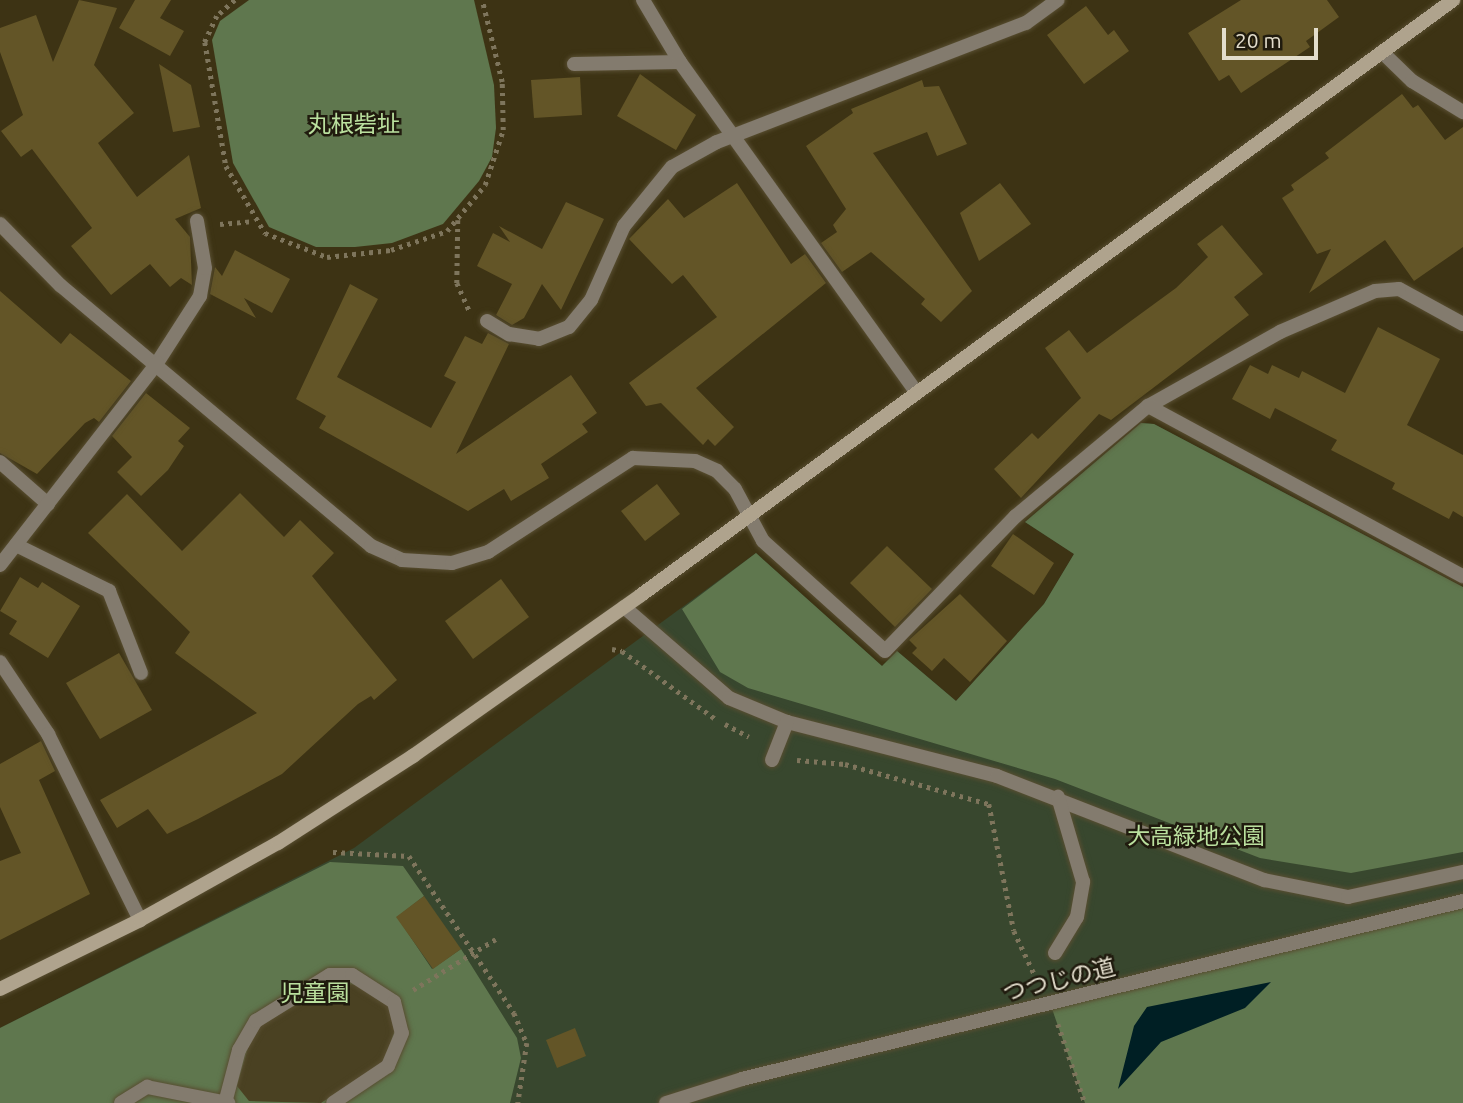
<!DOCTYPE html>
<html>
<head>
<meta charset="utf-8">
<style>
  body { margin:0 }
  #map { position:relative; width:1463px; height:1103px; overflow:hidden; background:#3d3314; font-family:Ubuntu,"Noto Sans JP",sans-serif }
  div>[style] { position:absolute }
  .green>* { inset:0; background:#38472e }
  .forest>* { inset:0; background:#5f774e }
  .sand>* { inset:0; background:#4a4122 }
  .water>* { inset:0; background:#001f24 }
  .building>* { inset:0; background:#635527 }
  .path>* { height:4.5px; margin-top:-2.25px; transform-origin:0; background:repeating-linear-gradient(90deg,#7e755c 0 3.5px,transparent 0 8.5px) }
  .roads { filter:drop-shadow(0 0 2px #584e31) drop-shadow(0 0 2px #584e31) }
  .lane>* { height:14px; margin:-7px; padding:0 7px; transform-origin:7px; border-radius:7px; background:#837b6e }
  .street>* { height:14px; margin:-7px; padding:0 7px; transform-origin:7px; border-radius:7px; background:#837b6e }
  .secondary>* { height:14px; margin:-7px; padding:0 7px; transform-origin:7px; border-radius:7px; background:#afa38d }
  span { translate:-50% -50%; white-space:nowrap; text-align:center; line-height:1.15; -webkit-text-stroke:5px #201b0e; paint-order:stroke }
  .park-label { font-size:23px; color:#bae09e }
  .street-label { font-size:23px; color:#e3ddcc }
  .scale { position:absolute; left:1222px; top:28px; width:96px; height:32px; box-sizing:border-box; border:4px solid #e3ddcc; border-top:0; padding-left:9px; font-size:21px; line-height:24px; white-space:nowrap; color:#e3ddcc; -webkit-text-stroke:5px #201b0e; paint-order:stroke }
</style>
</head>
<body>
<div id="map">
  <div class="green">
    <div style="clip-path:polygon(1141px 423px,1154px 424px,1463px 587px,1463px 1103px,0 1103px,0 1028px,354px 848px,756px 553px,882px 666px,897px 651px,956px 701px,1044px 604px,1074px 554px,1025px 522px)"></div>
  </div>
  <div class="forest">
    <div style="clip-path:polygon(249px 0,474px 0,494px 85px,496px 128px,492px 157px,479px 181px,443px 224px,392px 243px,355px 247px,316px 247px,269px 227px,233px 163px,212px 40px,220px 21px)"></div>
    <div style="clip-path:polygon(1141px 423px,1154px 424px,1463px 587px,1463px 852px,1351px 873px,1260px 858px,1055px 779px,748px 688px,720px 672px,682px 609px,756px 553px,882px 666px,897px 651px,956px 701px,1044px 604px,1074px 554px,1025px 522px)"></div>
    <div style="clip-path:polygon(330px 862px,403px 866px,424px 896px,397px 917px,432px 969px,461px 949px,517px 1038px,521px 1058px,510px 1103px,0 1103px,0 1028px)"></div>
    <div style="clip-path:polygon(1463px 901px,1463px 1103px,1085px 1103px,1051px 1006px)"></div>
  </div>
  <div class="sand">
    <div style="clip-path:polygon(336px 982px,362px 986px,390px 1006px,395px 1028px,385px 1060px,321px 1103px,249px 1101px,237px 1086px,251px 1038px,261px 1025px)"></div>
  </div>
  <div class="water">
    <div style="clip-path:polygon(1271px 982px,1245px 1008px,1161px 1042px,1118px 1089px,1134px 1026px,1147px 1007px)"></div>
  </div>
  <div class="building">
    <div style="clip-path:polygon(79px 0,117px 8px,94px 65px,134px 113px,98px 143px,137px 197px,189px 155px,201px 208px,175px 219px,190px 237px,192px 285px,181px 278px,170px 287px,150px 264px,111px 295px,71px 246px,92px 228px,32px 149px,21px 157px,1px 131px,23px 115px,0 52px,0 28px,36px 15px,53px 62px)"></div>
    <div style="clip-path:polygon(135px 0,171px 0,160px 18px,184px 31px,170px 56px,119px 28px)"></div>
    <div style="clip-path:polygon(1241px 0,1327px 0,1339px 17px,1306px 41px,1310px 47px,1241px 93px,1229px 75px,1219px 81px,1188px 33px)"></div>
    <div style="clip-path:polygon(1086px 6px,1108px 35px,1114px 30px,1129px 51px,1084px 84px,1047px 35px)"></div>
    <div style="clip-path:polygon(159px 64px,191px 85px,200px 127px,173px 132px)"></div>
    <div style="clip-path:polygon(640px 74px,696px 115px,676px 150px,617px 116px)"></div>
    <div style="clip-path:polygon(580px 77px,582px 115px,534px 118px,531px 80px)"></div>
    <div style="clip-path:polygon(922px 80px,924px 87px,939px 86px,967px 144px,937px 156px,927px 132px,873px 153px,972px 291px,941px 322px,921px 304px,925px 299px,871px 252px,842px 272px,821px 243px,837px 232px,833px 225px,846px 209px,806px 146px,853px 113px,851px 109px)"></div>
    <div style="clip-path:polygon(1402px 94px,1413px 108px,1418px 105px,1445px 140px,1463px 127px,1463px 247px,1414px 281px,1385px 240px,1309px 293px,1331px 249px,1317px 254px,1282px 198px,1294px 190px,1291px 185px,1329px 158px,1325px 153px)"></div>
    <div style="clip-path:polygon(737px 183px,791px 264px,805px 254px,826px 283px,696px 388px,734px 427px,715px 446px,708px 439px,703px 445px,661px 403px,646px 406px,629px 383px,717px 317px,683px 275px,672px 284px,629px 239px,668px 199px,684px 218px)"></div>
    <div style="clip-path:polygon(1000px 183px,1031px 224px,979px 261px,960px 213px)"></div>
    <div style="clip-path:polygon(566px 202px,604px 219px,561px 310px,542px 284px,524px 318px,512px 325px,496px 315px,512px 284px,477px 266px,493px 233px,510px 242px,499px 226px,542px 249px)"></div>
    <div style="clip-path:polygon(1222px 225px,1263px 274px,1234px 297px,1249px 315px,1111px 420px,1099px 414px,1021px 498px,994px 469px,1032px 433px,1038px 439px,1081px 398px,1045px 348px,1069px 330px,1087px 353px,1176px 288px,1208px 257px,1197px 244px)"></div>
    <div style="clip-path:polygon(235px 250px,290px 279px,272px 313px,244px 298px,256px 318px,210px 294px,215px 267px,222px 276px)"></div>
    <div style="clip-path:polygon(350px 284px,378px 299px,337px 377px,431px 428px,456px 382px,444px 376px,465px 336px,482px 344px,488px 333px,509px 344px,456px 454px,571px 375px,597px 413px,582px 424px,588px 432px,541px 464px,549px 478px,511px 501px,504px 489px,468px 511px,319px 428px,326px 416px,296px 399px)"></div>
    <div style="clip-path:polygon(0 291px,61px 344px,70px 333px,131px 381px,99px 422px,94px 418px,85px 423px,37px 474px,0 453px)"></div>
    <div style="clip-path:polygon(1378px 327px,1440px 359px,1407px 425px,1463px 455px,1463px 517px,1453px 511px,1449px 519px,1392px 489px,1395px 483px,1331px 450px,1337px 440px,1275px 408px,1270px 419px,1232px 399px,1250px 365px,1268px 374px,1272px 365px,1299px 378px,1302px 371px,1345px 393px)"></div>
    <div style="clip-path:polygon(146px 393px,190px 428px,178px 441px,184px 446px,168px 470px,141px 496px,117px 472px,132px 457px,112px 436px)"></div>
    <div style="clip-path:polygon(657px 484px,680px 514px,645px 541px,621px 511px)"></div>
    <div style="clip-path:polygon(240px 493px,284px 537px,300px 520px,334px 553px,312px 576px,397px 680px,374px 700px,371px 696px,358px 704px,282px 774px,198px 819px,167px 834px,148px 809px,117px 828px,100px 800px,257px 713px,175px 653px,190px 632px,88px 533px,127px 494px,182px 551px)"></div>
    <div style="clip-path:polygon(1013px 534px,1054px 563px,1034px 595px,991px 566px)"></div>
    <div style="clip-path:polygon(887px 546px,932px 589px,895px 627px,850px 583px)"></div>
    <div style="clip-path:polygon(20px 577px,38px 588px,42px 582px,80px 606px,48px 658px,9px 634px,17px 621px,0 611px)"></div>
    <div style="clip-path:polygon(501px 579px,529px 617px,473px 659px,445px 621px)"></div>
    <div style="clip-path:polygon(960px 594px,1007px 641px,970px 682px,944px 658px,932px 671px,912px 653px,917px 648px,909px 640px)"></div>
    <div style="clip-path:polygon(119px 653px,152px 710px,100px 739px,66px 683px)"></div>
    <div style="clip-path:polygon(41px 741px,55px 771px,39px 780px,90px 894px,0 940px,0 861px,21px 853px,0 807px,0 764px)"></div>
    <div style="clip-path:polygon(424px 896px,461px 949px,433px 969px,396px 917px)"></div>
    <div style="clip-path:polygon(575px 1028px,586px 1056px,557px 1068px,546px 1040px)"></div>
  </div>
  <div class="path">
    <div style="left:235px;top:0;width:24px;rotate:138deg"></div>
    <div style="left:217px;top:16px;width:29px;rotate:115deg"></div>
    <div style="left:205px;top:42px;width:126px;rotate:80.4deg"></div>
    <div style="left:226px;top:166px;width:78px;rotate:59.8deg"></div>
    <div style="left:265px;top:233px;width:66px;rotate:21.2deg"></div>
    <div style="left:327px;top:257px;width:64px;rotate:-6.2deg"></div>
    <div style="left:391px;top:250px;width:59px;rotate:-18.7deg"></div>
    <div style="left:447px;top:231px;width:60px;rotate:-50.4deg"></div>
    <div style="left:485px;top:185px;width:58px;rotate:-71.9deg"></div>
    <div style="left:503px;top:130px;width:48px;rotate:-91.2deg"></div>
    <div style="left:502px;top:82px;width:84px;rotate:-103.7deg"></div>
    <div style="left:458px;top:220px;width:63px;rotate:90.9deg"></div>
    <div style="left:457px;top:283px;width:30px;rotate:66deg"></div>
    <div style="left:220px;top:224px;width:33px;rotate:-5deg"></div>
    <div style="left:612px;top:649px;width:10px;rotate:11deg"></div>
    <div style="left:622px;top:651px;width:117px;rotate:36deg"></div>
    <div style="left:725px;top:724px;width:27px;rotate:28deg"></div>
    <div style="left:797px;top:760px;width:48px;rotate:4.8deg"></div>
    <div style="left:845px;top:764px;width:149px;rotate:15.5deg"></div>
    <div style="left:989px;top:804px;width:129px;rotate:78.9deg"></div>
    <div style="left:1014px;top:931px;width:56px;rotate:64.8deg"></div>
    <div style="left:333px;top:852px;width:76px;rotate:3deg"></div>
    <div style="left:409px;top:856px;width:189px;rotate:56.2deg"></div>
    <div style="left:514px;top:1013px;width:33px;rotate:67deg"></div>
    <div style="left:527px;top:1043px;width:61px;rotate:98.5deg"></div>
    <div style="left:413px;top:990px;width:97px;rotate:-31.6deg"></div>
    <div style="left:1058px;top:1024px;width:83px;rotate:71.1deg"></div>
  </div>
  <div class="roads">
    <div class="lane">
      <div style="left:574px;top:64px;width:106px;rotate:-1.1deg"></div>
      <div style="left:157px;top:363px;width:80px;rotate:-57.3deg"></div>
      <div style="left:200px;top:296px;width:28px;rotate:-80deg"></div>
      <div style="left:205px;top:268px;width:48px;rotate:-99.7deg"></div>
      <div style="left:0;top:462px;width:64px;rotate:41.2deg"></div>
      <div style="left:16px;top:545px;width:104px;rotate:26.3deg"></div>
      <div style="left:109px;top:591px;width:88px;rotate:68.7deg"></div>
      <div style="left:624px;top:607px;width:139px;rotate:40.9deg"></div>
      <div style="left:729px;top:698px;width:63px;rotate:22.5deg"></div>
      <div style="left:787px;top:722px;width:217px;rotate:14.4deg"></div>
      <div style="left:997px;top:776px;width:287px;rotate:21.3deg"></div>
      <div style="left:1264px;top:880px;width:86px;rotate:11.4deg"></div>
      <div style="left:1348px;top:897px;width:118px;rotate:-12.3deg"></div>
      <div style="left:772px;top:760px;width:41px;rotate:-68.5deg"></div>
      <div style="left:1055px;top:953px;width:42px;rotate:-58.6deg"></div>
      <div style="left:1077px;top:917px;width:36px;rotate:-80deg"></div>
      <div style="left:1083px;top:882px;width:89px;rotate:-106.4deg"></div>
    </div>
    <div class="street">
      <div style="left:643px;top:0;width:72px;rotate:59.2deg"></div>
      <div style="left:680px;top:62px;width:406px;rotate:54.4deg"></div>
      <div style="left:1382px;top:52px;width:42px;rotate:44deg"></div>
      <div style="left:1412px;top:81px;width:60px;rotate:31.3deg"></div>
      <div style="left:0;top:224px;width:86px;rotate:45.5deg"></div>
      <div style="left:60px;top:285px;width:406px;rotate:40deg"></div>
      <div style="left:371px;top:546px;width:34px;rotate:24deg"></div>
      <div style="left:402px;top:560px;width:50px;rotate:3.4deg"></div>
      <div style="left:452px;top:563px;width:38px;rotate:-17deg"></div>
      <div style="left:488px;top:552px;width:173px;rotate:-33deg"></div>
      <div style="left:633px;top:458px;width:62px;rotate:2.8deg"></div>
      <div style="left:695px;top:461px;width:24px;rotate:24deg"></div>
      <div style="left:717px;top:471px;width:25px;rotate:45deg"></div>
      <div style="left:735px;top:489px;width:59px;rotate:61.7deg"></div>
      <div style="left:763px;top:541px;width:164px;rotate:42deg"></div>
      <div style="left:885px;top:651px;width:188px;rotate:-45.9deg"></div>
      <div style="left:1016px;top:516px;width:172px;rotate:-39.8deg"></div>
      <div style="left:487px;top:321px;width:26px;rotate:31deg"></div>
      <div style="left:509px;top:334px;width:30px;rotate:9deg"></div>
      <div style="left:539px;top:339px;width:32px;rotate:-22deg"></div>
      <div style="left:569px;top:327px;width:35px;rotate:-51deg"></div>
      <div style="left:591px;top:300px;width:81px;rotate:-66deg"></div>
      <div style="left:624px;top:226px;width:76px;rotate:-50.9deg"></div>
      <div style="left:672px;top:167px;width:51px;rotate:-29.1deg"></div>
      <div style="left:717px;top:142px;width:331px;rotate:-21.1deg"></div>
      <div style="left:1026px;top:23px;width:39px;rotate:-36deg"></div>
      <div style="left:1463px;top:324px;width:73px;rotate:-151.3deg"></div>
      <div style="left:1399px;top:289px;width:24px;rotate:175deg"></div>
      <div style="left:1375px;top:291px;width:103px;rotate:156.7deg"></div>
      <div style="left:1280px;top:332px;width:151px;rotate:150.7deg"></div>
      <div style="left:1148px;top:406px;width:358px;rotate:28.4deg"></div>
      <div style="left:0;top:565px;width:256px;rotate:-52.1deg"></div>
      <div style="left:0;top:662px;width:87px;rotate:56.3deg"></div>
      <div style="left:48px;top:734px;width:208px;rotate:63.7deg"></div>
      <div style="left:121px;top:1103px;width:31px;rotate:-32deg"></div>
      <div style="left:147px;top:1087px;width:83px;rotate:11.2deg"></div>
      <div style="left:225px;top:1103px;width:55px;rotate:-75.2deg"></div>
      <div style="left:239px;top:1050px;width:34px;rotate:-60deg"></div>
      <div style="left:256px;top:1021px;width:87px;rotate:-31.9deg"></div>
      <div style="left:330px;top:975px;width:22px"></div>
      <div style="left:352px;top:975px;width:50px;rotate:32.7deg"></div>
      <div style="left:394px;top:1002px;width:32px;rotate:76deg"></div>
      <div style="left:402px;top:1033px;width:36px;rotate:113deg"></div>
      <div style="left:388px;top:1066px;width:66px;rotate:146.1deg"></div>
      <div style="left:666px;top:1103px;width:80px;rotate:-17.5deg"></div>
      <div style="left:742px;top:1079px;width:743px;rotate:-13.87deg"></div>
    </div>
    <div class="secondary">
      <div style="left:0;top:989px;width:156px;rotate:-26.2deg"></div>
      <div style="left:140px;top:920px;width:158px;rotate:-29.2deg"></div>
      <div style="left:278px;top:843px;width:161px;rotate:-32.8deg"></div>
      <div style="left:413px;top:756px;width:279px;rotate:-35.2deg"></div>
      <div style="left:641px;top:595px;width:1007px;rotate:-36.23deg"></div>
    </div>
  </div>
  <div class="park-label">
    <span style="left:354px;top:124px">丸根砦址</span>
    <span style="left:1196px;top:836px">大高緑地公園</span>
    <span style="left:315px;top:993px">児童園</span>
  </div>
  <div class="street-label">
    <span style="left:1059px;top:980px;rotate:-14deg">つつじの道</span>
  </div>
  <div class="scale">20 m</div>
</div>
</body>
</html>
